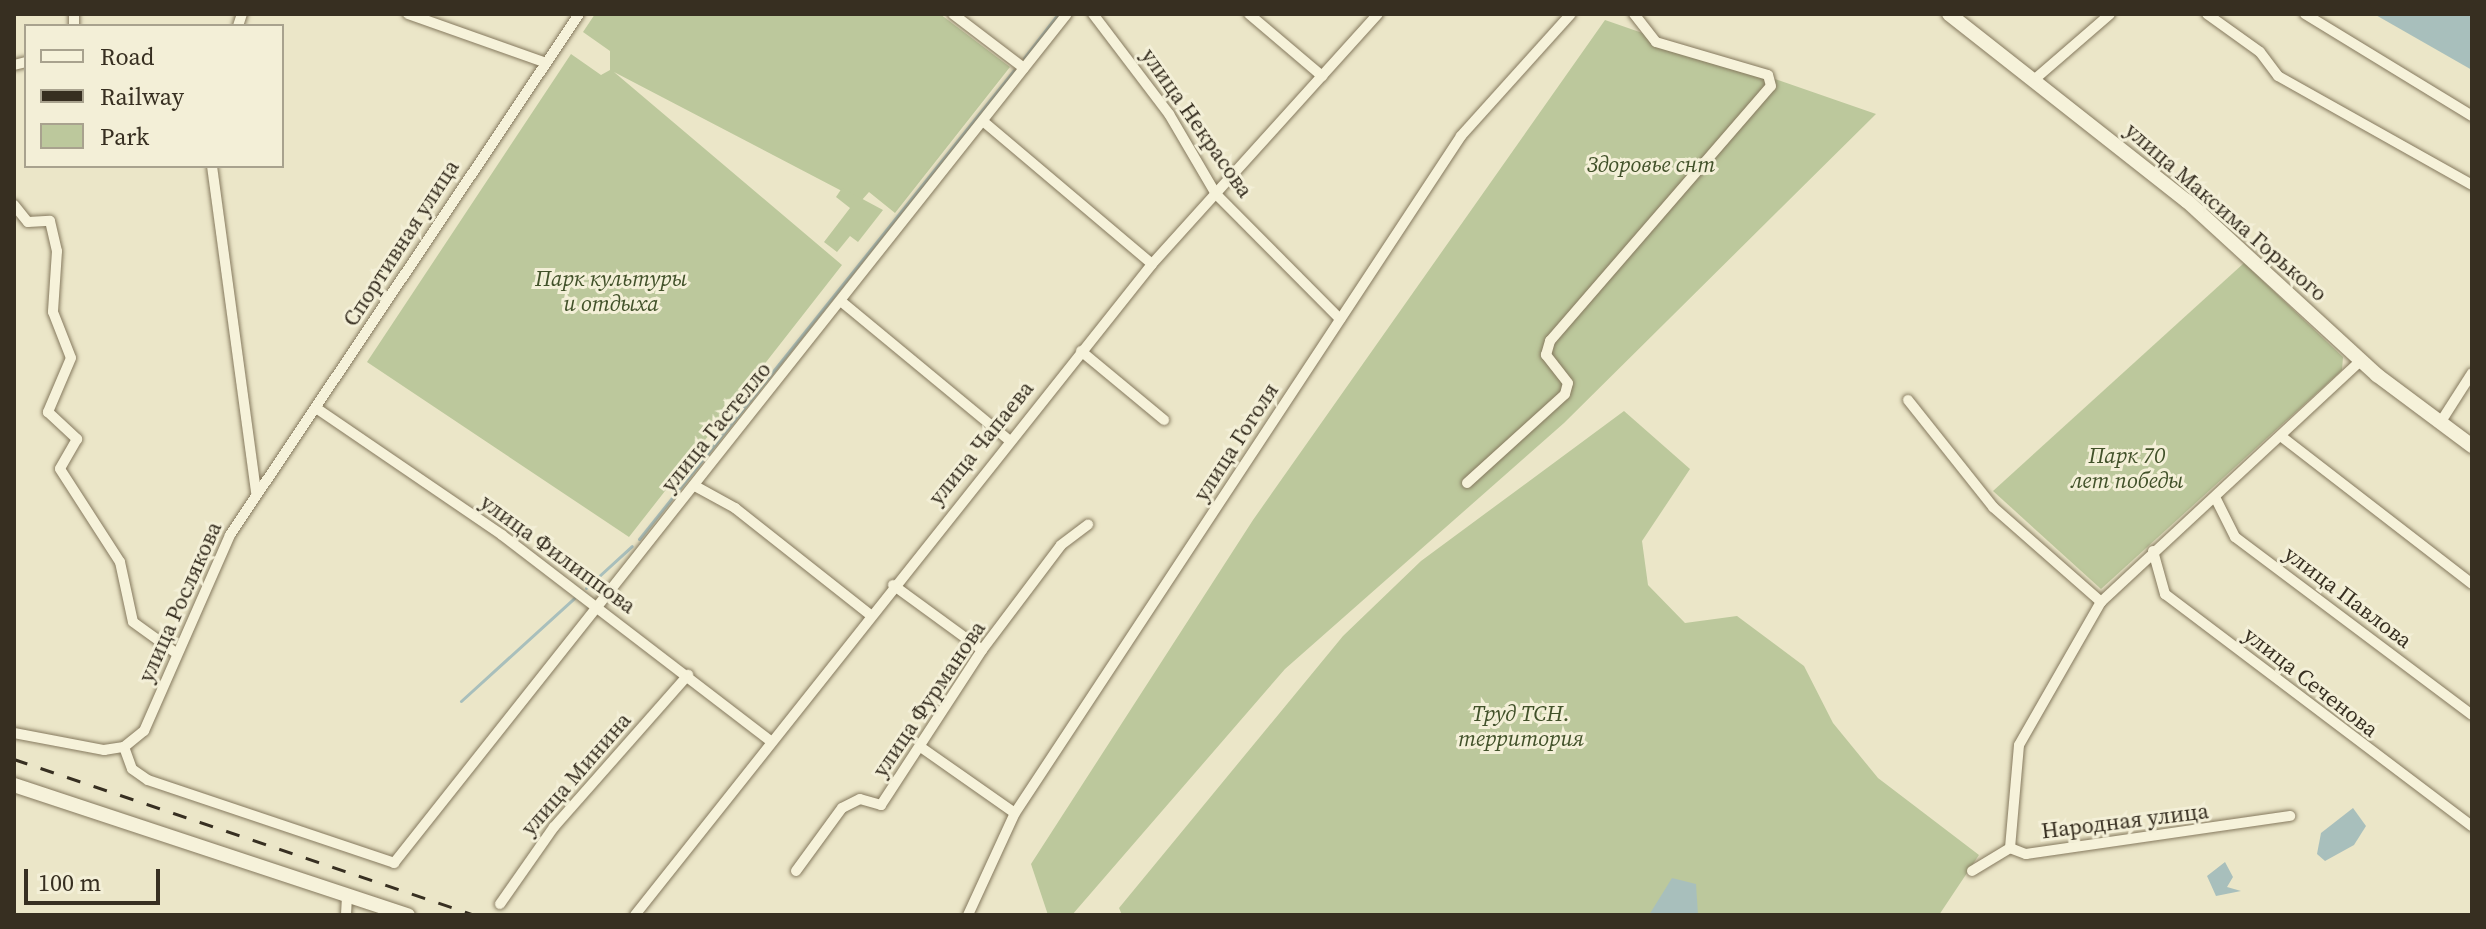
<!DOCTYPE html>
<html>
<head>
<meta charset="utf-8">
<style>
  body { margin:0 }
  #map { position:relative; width:2486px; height:929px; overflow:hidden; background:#ebe6c8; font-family:"Source Serif 4",serif }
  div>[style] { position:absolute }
  .green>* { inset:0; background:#bcc89c }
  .water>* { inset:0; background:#a8bfbc }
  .stream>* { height:3px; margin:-1.5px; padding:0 1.5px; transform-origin:1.5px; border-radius:1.5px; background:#a8bfbc }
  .roads { filter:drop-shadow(0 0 2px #85795e) drop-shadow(0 0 2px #85795e) }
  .street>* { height:10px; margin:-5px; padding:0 5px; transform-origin:5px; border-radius:5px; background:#f6f2da }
  .secondary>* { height:14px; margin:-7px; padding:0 7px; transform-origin:7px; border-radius:7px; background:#f6f2da }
  .rail>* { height:3px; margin-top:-1.5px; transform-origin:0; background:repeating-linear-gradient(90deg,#372f21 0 14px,transparent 0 28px) }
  span { translate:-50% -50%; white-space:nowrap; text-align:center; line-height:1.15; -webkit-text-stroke:6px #f3efd7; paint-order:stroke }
  .street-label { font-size:22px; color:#372f21 }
  .park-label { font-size:22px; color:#415129; font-style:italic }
  .frame { position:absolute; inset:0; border:16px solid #372f21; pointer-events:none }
  .legend { position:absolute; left:24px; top:24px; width:260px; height:144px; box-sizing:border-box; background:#f3efd7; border:2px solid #a8a28e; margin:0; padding:10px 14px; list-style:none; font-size:24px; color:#372f21 }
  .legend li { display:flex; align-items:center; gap:16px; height:40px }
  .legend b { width:40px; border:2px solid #a8a28e }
  .scale { position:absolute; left:24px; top:869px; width:136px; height:36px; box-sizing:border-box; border:4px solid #372f21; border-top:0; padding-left:10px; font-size:24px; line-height:28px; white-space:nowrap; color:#372f21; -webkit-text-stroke:6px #f3efd7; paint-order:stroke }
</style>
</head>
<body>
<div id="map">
  <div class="green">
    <div style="clip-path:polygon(595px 14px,940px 14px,1010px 67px,895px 213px,869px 192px,861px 201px,614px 72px,842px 265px,629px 537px,367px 362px,571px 54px,601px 75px,610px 70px,610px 51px,583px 32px)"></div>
    <div style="clip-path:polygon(1605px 20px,1876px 114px,1564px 423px,1285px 669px,1072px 915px,1048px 915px,1031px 864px,1253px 520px)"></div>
    <div style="clip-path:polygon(842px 188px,883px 210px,858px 242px,850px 236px,837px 252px,824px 242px,850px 208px,836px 197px)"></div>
    <div style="clip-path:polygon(2244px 263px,2343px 357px,2342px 370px,2101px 589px,1993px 491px)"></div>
    <div style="clip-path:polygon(1624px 411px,1690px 469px,1642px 541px,1648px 585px,1685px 623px,1737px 616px,1804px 666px,1833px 723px,1878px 778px,1979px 855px,1939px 915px,1122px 915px,1119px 908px,1343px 636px,1421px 561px)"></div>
  </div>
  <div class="water">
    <div style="clip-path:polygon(2374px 14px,2472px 14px,2472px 70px)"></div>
    <div style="clip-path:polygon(2353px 808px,2366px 826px,2354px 845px,2325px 861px,2317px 854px,2321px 833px)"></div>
    <div style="clip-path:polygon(2225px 862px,2233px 877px,2227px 887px,2241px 891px,2216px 896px,2207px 876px)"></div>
    <div style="clip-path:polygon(1672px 878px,1696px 884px,1698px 915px,1649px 915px)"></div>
  </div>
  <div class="stream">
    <div style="left:1024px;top:58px;width:56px;rotate:-52.3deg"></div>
    <div style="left:639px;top:539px;width:600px;rotate:-51.36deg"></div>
    <div style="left:586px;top:588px;width:62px;rotate:-42.4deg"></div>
    <div style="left:461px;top:701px;width:153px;rotate:-42.3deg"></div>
  </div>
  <div class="roads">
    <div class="street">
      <div style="left:74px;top:14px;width:12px;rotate:90deg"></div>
      <div style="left:408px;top:14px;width:146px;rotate:19.5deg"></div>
      <div style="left:953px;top:14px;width:89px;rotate:37.3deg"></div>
      <div style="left:1093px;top:14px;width:126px;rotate:52.8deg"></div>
      <div style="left:1169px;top:114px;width:93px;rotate:59.6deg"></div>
      <div style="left:1216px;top:194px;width:176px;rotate:45.2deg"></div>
      <div style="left:1249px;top:14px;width:96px;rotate:40.3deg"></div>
      <div style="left:2207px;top:14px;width:65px;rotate:35.6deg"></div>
      <div style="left:2260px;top:52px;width:30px;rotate:53deg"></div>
      <div style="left:2278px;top:76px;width:223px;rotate:29.3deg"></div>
      <div style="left:2305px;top:14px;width:196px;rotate:31.4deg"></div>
      <div style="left:238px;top:26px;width:13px;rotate:-72deg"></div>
      <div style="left:14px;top:65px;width:12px;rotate:-14deg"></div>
      <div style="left:2035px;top:79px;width:99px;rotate:-40.9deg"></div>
      <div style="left:984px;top:122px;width:220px;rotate:40.2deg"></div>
      <div style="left:212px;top:166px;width:330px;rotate:82.3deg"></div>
      <div style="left:14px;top:205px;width:22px;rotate:51deg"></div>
      <div style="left:28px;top:222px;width:22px;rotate:-3deg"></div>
      <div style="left:50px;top:221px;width:31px;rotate:77deg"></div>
      <div style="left:57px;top:251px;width:61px;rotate:93.8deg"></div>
      <div style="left:53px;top:312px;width:49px;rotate:68.6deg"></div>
      <div style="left:71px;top:358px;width:59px;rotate:113.1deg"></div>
      <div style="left:48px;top:412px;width:40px;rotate:43deg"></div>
      <div style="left:77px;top:439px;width:34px;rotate:120deg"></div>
      <div style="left:60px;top:469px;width:111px;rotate:57.2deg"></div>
      <div style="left:120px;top:562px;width:61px;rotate:77.8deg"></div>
      <div style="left:133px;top:622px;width:53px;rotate:35.8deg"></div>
      <div style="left:842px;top:302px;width:217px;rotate:39.6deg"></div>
      <div style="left:1081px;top:351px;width:108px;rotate:39.7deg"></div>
      <div style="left:1908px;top:400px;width:137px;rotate:51.5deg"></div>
      <div style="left:1993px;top:507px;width:144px;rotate:41.3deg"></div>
      <div style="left:316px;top:408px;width:225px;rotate:34.3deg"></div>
      <div style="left:502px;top:535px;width:338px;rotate:37.5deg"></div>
      <div style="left:2440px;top:423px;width:59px;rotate:-57.4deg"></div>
      <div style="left:2282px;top:437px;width:240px;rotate:37.7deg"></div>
      <div style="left:1467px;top:483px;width:132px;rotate:-42.2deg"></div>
      <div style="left:1565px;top:394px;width:11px;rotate:-75deg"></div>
      <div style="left:1568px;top:383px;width:36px;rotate:-128deg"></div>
      <div style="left:1546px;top:355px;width:15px;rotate:-74deg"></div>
      <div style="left:1550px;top:341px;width:337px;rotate:-49.1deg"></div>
      <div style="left:1771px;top:86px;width:11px;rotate:-105deg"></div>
      <div style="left:1768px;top:75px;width:117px;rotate:-163.6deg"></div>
      <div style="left:1656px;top:42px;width:36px;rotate:-128deg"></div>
      <div style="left:695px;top:486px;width:46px;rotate:28.8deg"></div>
      <div style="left:735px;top:508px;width:171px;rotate:38.3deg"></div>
      <div style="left:2215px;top:497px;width:45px;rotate:63.4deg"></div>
      <div style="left:2235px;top:537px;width:296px;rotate:36.9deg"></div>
      <div style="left:2153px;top:551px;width:45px;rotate:74.4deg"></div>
      <div style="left:2165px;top:594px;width:385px;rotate:37.1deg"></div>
      <div style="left:893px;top:585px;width:110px;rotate:36.1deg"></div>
      <div style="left:14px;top:733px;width:92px;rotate:10.7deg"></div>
      <div style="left:104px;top:750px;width:20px;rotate:-9deg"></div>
      <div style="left:124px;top:747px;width:26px;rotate:-39deg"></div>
      <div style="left:144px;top:731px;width:214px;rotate:-66.3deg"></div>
      <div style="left:230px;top:535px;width:627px;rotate:-56.18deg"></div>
      <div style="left:124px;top:747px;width:23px;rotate:70deg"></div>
      <div style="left:132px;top:769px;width:19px;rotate:35deg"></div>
      <div style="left:148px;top:780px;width:260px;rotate:18.6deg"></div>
      <div style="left:394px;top:863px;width:1083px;rotate:-51.6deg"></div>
      <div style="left:922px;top:748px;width:113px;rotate:35deg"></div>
      <div style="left:2010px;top:848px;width:103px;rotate:-85deg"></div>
      <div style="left:2019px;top:745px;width:165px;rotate:-60.2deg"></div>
      <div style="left:2101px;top:602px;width:354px;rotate:-42.9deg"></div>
      <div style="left:796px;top:871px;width:78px;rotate:-53.9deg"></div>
      <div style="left:842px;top:808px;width:20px;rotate:-27deg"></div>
      <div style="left:860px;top:799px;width:22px;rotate:16deg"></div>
      <div style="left:881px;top:805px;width:185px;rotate:-56.9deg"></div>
      <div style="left:982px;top:650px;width:131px;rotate:-53deg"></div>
      <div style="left:1061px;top:545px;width:34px;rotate:-37deg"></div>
      <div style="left:1972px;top:871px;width:44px;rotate:-31.2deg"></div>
      <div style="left:2010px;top:848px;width:17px;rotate:21deg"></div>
      <div style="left:2026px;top:854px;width:267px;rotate:-8.2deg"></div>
      <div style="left:500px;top:904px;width:94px;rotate:-55deg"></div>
      <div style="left:554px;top:827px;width:203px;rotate:-48.6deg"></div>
      <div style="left:346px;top:915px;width:18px;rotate:-87deg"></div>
      <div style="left:635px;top:915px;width:831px;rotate:-51.54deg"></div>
      <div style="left:1152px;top:264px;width:337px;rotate:-47.9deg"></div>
      <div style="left:968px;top:915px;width:112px;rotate:-65.3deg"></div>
      <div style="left:1015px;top:813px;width:811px;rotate:-56.62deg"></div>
      <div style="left:1461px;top:136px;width:164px;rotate:-48deg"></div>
    </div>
    <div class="secondary">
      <div style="left:1949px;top:14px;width:303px;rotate:38.2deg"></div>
      <div style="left:2187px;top:201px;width:258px;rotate:42.5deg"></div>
      <div style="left:2377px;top:375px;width:119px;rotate:36.8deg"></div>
      <div style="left:14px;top:785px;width:415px;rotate:18.3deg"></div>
    </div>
  </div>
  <div class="rail">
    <div style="left:14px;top:759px;width:487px;rotate:18.7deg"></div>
  </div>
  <div class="street-label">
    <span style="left:1197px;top:123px;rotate:55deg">улица Некрасова</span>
    <span style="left:2226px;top:212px;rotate:41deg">улица Максима Горького</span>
    <span style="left:401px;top:243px;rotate:-57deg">Спортивная улица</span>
    <span style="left:716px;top:427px;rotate:-51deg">улица Гастелло</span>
    <span style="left:1236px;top:442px;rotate:-57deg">улица Гоголя</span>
    <span style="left:981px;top:443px;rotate:-51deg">улица Чапаева</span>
    <span style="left:558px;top:554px;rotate:36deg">улица Филиппова</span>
    <span style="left:2348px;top:597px;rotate:37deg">улица Павлова</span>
    <span style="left:180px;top:602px;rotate:-66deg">улица Рослякова</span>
    <span style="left:2311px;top:682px;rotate:38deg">улица Сеченова</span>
    <span style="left:929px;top:699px;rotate:-56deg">улица Фурманова</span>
    <span style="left:576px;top:774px;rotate:-49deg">улица Минина</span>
    <span style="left:2125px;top:821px;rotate:-7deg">Народная улица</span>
  </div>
  <div class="park-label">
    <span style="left:1651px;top:165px">Здоровье снт</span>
    <span style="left:611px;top:291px">Парк культуры<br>и отдыха</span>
    <span style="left:2127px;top:468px">Парк 70<br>лет победы</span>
    <span style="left:1521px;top:726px">Труд ТСН.<br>территория</span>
  </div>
  <div class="frame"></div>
  <ul class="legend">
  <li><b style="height:10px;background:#f6f2da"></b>Road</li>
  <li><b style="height:10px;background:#372f21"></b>Railway</li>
  <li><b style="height:22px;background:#bcc89c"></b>Park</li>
  </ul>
  <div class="scale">100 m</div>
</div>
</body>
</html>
